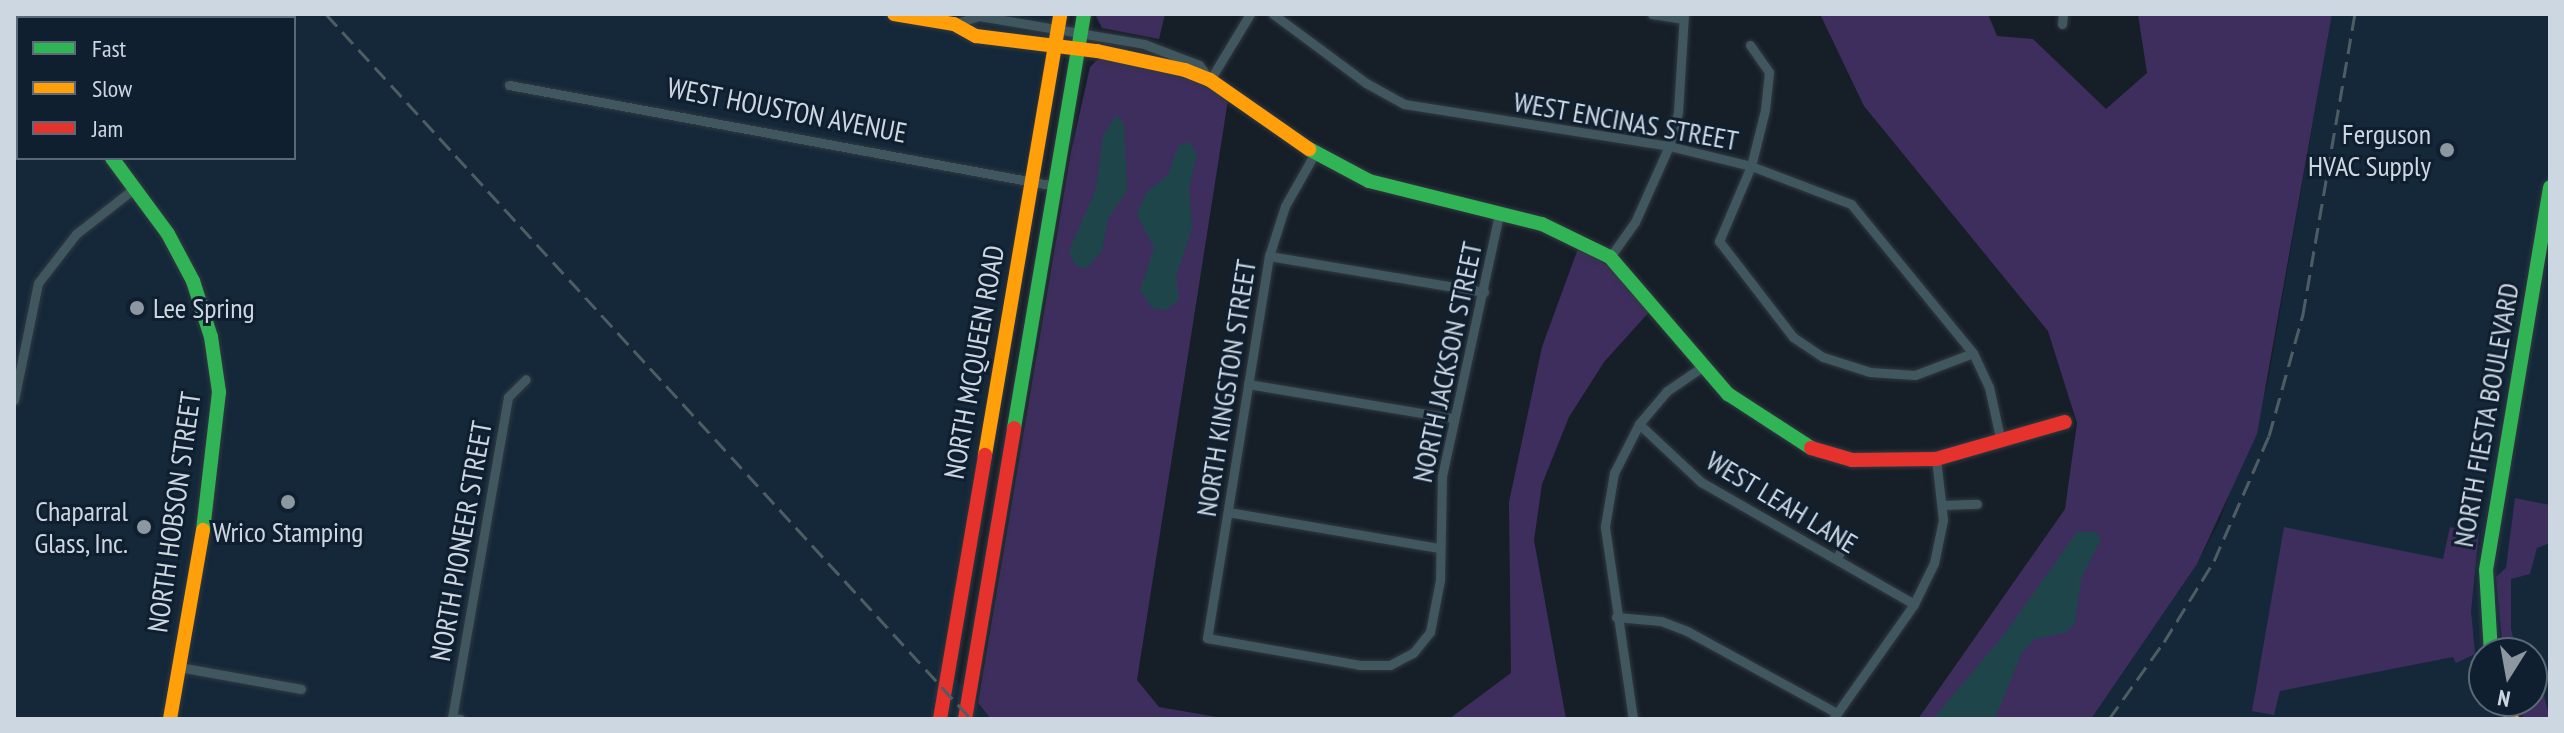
<!DOCTYPE html>
<html>
<head>
<meta charset="utf-8">
<style>
  body { margin:0 }
  #map { position:relative; width:2564px; height:733px; overflow:hidden; background:#161f28; font-family:"PT Sans Narrow",sans-serif }
  div>[style] { position:absolute }
  .built>* { inset:0; background:#14283a }
  .green>* { inset:0; background:#3e2e5e }
  .water>* { inset:0; background:#1e464a }
  .roads { filter:drop-shadow(0 0 2px #313940) drop-shadow(0 0 2px #313940) }
  .street>* { height:9px; margin:-4.5px; padding:0 4.5px; transform-origin:4.5px; border-radius:4.5px; background:#405760 }
  .fast>* { height:14px; margin:-7px; padding:0 7px; transform-origin:7px; border-radius:7px; background:#30b455 }
  .slow>* { height:14px; margin:-7px; padding:0 7px; transform-origin:7px; border-radius:7px; background:#ff9f0a }
  .jam>* { height:14px; margin:-7px; padding:0 7px; transform-origin:7px; border-radius:7px; background:#e5322d }
  .rail>* { height:3px; margin-top:-1.5px; transform-origin:0; background:repeating-linear-gradient(90deg,#4e5d64 0 16px,transparent 0 24px) }
  .dots>* { width:22px; height:22px; translate:-50% -50%; box-sizing:border-box; border:4px solid #0f1f2f; border-radius:50% }
  span { translate:-50% -50%; white-space:nowrap; text-align:center; line-height:1.15; -webkit-text-stroke:6px #0f1f2f; paint-order:stroke }
  .street-label { font-size:28px; color:#ccd7e1 }
  .poi-label { font-size:28px; color:#ccd7e1 }
  .right { translate:-100% -50%; text-align:right }
  .left { translate:0 -50%; text-align:left }
  .frame { position:absolute; inset:0; border:16px solid #ccd7e1; pointer-events:none }
  .legend { position:absolute; left:16px; top:16px; width:280px; height:144px; box-sizing:border-box; background:#0f1f2f; border:2px solid #5b6976; margin:0; padding:10px 14px; list-style:none; font-size:24px; color:#ccd7e1 }
  .legend li { display:flex; align-items:center; gap:16px; height:40px }
  .legend b { width:40px; border:2px solid #5b6976 }
  .north { position:absolute; left:2468px; top:637px; width:80px; height:80px; box-sizing:border-box; background:#0f1f2f; border:2px solid #5b6976; border-radius:50%; rotate:191deg; font-size:22px; font-weight:700; line-height:32px; text-align:center; color:#ccd7e1 }
  .north::after { content:''; display:block; margin:auto; width:28px; height:36px; background:#8c97a0; clip-path:polygon(50% 0,100% 100%,50% 72%,0 100%) }
</style>
</head>
<body>
<div id="map">
  <div class="built">
    <div style="clip-path:polygon(evenodd,14px 14px,1050px 14px,940px 661px,991px 719px,955px 719px,935px 698px,931px 719px,14px 719px,14px 14px,18px 18px,294px 18px,294px 158px,18px 158px,18px 18px)"></div>
    <div style="clip-path:polygon(evenodd,2332px 14px,2550px 14px,2550px 719px,2091px 719px,2197px 564px,2221px 518px,2267px 386px,2332px 14px,2484px 653px,2532px 653px,2532px 701px,2484px 701px,2484px 653px)"></div>
  </div>
  <div class="green">
    <div style="clip-path:polygon(1095px 14px,1165px 14px,1159px 39px,1102px 28px)"></div>
    <div style="clip-path:polygon(1820px 14px,1988px 14px,1997px 36px,2033px 39px,2106px 109px,2147px 73px,2138px 14px,2332px 14px,2257px 434px,2197px 564px,2091px 719px,1918px 719px,2065px 509px,2077px 423px,2048px 331px,1864px 106px)"></div>
    <div style="clip-path:polygon(1100px 57px,1157px 66px,1205px 84px,1228px 100px,1137px 680px,1159px 707px,1228px 719px,991px 719px,978px 703px,1071px 152px,1090px 67px)"></div>
    <div style="clip-path:polygon(1579px 246px,1620px 274px,1650px 311px,1604px 362px,1569px 417px,1542px 484px,1534px 540px,1566px 719px,1449px 719px,1511px 673px,1509px 502px,1542px 347px)"></div>
    <div style="clip-path:polygon(2515px 498px,2550px 505px,2550px 543px,2537px 548px,2530px 574px,2511px 579px,2511px 629px,2517px 653px,2503px 653px,2496px 577px,2506px 568px)"></div>
    <div style="clip-path:polygon(2284px 527px,2443px 559px,2450px 527px,2479px 533px,2471px 611px,2475px 654px,2456px 663px,2453px 657px,2280px 691px,2274px 715px,2252px 711px)"></div>
    <div style="clip-path:polygon(2544px 696px,2550px 719px,2524px 719px,2516px 701px)"></div>
  </div>
  <div class="water">
    <div style="clip-path:polygon(1116px 115px,1124px 124px,1127px 190px,1108px 219px,1102px 251px,1086px 269px,1075px 265px,1069px 251px,1096px 189px,1103px 136px)"></div>
    <div style="clip-path:polygon(1190px 142px,1197px 155px,1189px 188px,1192px 228px,1176px 277px,1179px 300px,1166px 310px,1152px 308px,1140px 290px,1154px 248px,1137px 214px,1146px 193px,1168px 175px,1179px 145px)"></div>
    <div style="clip-path:polygon(2077px 532px,2096px 532px,2101px 539px,2081px 579px,2075px 623px,2067px 632px,2035px 639px,2022px 652px,1995px 719px,1933px 719px,2003px 636px)"></div>
  </div>
  <div class="roads">
    <div class="street">
      <div style="left:1273px;top:14px;width:116px;rotate:36.6deg"></div>
      <div style="left:1366px;top:83px;width:43px;rotate:28.9deg"></div>
      <div style="left:1404px;top:104px;width:268px;rotate:9deg"></div>
      <div style="left:1669px;top:146px;width:84px;rotate:13.7deg"></div>
      <div style="left:1751px;top:166px;width:107px;rotate:20.8deg"></div>
      <div style="left:1851px;top:204px;width:193px;rotate:50.7deg"></div>
      <div style="left:1973px;top:353px;width:38px;rotate:65deg"></div>
      <div style="left:1989px;top:387px;width:56px;rotate:77.7deg"></div>
      <div style="left:1652px;top:14px;width:32px;rotate:9deg"></div>
      <div style="left:954px;top:24px;width:26px;rotate:-18deg"></div>
      <div style="left:979px;top:16px;width:167px;rotate:9.6deg"></div>
      <div style="left:1144px;top:44px;width:59px;rotate:20.9deg"></div>
      <div style="left:1199px;top:65px;width:19px;rotate:54deg"></div>
      <div style="left:1210px;top:80px;width:77px;rotate:-58.8deg"></div>
      <div style="left:2062px;top:24px;width:10px;rotate:-84deg"></div>
      <div style="left:1750px;top:45px;width:33px;rotate:55deg"></div>
      <div style="left:1769px;top:72px;width:38px;rotate:96deg"></div>
      <div style="left:1765px;top:110px;width:58px;rotate:104deg"></div>
      <div style="left:1751px;top:166px;width:82px;rotate:113.1deg"></div>
      <div style="left:1719px;top:241px;width:121px;rotate:52.4deg"></div>
      <div style="left:1793px;top:337px;width:36px;rotate:34deg"></div>
      <div style="left:1823px;top:357px;width:49px;rotate:17.7deg"></div>
      <div style="left:1870px;top:372px;width:45px;rotate:3.8deg"></div>
      <div style="left:1915px;top:375px;width:62px;rotate:-20.8deg"></div>
      <div style="left:509px;top:85px;width:555px;rotate:10.48deg"></div>
      <div style="left:1315px;top:153px;width:61px;rotate:119.5deg"></div>
      <div style="left:1285px;top:206px;width:52px;rotate:107.7deg"></div>
      <div style="left:1269px;top:256px;width:387px;rotate:99.2deg"></div>
      <div style="left:1207px;top:638px;width:155px;rotate:10deg"></div>
      <div style="left:1360px;top:665px;width:30px"></div>
      <div style="left:1390px;top:665px;width:26px;rotate:-28deg"></div>
      <div style="left:1413px;top:653px;width:27px;rotate:-51deg"></div>
      <div style="left:1430px;top:632px;width:53px;rotate:-79.1deg"></div>
      <div style="left:1440px;top:580px;width:104px;rotate:-88.9deg"></div>
      <div style="left:1442px;top:476px;width:271px;rotate:-77.7deg"></div>
      <div style="left:1269px;top:256px;width:218px;rotate:9.5deg"></div>
      <div style="left:1610px;top:257px;width:43px;rotate:-54.5deg"></div>
      <div style="left:1635px;top:222px;width:83px;rotate:-65.9deg"></div>
      <div style="left:1669px;top:146px;width:35px;rotate:-75deg"></div>
      <div style="left:1678px;top:112px;width:98px;rotate:-86.5deg"></div>
      <div style="left:1248px;top:384px;width:207px;rotate:9.5deg"></div>
      <div style="left:14px;top:400px;width:119px;rotate:-78.4deg"></div>
      <div style="left:38px;top:283px;width:62px;rotate:-52.2deg"></div>
      <div style="left:76px;top:234px;width:76px;rotate:-38.1deg"></div>
      <div style="left:1639px;top:424px;width:85px;rotate:43.1deg"></div>
      <div style="left:1701px;top:482px;width:245px;rotate:29.8deg"></div>
      <div style="left:1943px;top:505px;width:34px;rotate:-2deg"></div>
      <div style="left:1228px;top:512px;width:213px;rotate:9.7deg"></div>
      <div style="left:1836px;top:559px;width:17px;rotate:-59deg"></div>
      <div style="left:1616px;top:617px;width:45px;rotate:5.1deg"></div>
      <div style="left:1661px;top:621px;width:28px;rotate:21deg"></div>
      <div style="left:1687px;top:631px;width:171px;rotate:28.7deg"></div>
      <div style="left:179px;top:667px;width:124px;rotate:10.2deg"></div>
      <div style="left:460px;top:719px;width:8px;rotate:-173deg"></div>
      <div style="left:452px;top:718px;width:326px;rotate:-80.1deg"></div>
      <div style="left:508px;top:397px;width:25px;rotate:-45deg"></div>
      <div style="left:1633px;top:719px;width:195px;rotate:-98.3deg"></div>
      <div style="left:1605px;top:526px;width:54px;rotate:-80.4deg"></div>
      <div style="left:1614px;top:473px;width:55px;rotate:-63deg"></div>
      <div style="left:1639px;top:424px;width:43px;rotate:-49.7deg"></div>
      <div style="left:1667px;top:391px;width:42px;rotate:-34.4deg"></div>
      <div style="left:1833px;top:719px;width:141px;rotate:-54.8deg"></div>
      <div style="left:1914px;top:604px;width:46px;rotate:-64deg"></div>
      <div style="left:1934px;top:563px;width:44px;rotate:-78.2deg"></div>
      <div style="left:1943px;top:520px;width:61px;rotate:-96.5deg"></div>
    </div>
    <div class="fast">
      <div style="left:1309px;top:149px;width:68px;rotate:28.1deg"></div>
      <div style="left:1369px;top:181px;width:178px;rotate:14deg"></div>
      <div style="left:1542px;top:224px;width:76px;rotate:25.9deg"></div>
      <div style="left:1610px;top:257px;width:181px;rotate:49.3deg"></div>
      <div style="left:1728px;top:394px;width:99px;rotate:33deg"></div>
      <div style="left:112px;top:158px;width:94px;rotate:53.6deg"></div>
      <div style="left:168px;top:234px;width:53px;rotate:62deg"></div>
      <div style="left:193px;top:281px;width:59px;rotate:72.2deg"></div>
      <div style="left:211px;top:337px;width:56px;rotate:81.7deg"></div>
      <div style="left:219px;top:392px;width:139px;rotate:96.6deg"></div>
      <div style="left:1014px;top:428px;width:420px;rotate:-80.4deg"></div>
      <div style="left:2491px;top:653px;width:83px;rotate:-93.4deg"></div>
      <div style="left:2486px;top:570px;width:388px;rotate:-80.5deg"></div>
    </div>
    <div class="slow">
      <div style="left:894px;top:14px;width:61px;rotate:9.5deg"></div>
      <div style="left:954px;top:24px;width:25px;rotate:29deg"></div>
      <div style="left:976px;top:36px;width:122px;rotate:7.1deg"></div>
      <div style="left:1097px;top:51px;width:90px;rotate:12.2deg"></div>
      <div style="left:1185px;top:70px;width:27px;rotate:22deg"></div>
      <div style="left:1210px;top:80px;width:121px;rotate:34.9deg"></div>
      <div style="left:14px;top:65px;width:6px;rotate:45deg"></div>
      <div style="left:985px;top:455px;width:447px;rotate:-80.3deg"></div>
      <div style="left:2505px;top:701px;width:19px;rotate:69deg"></div>
      <div style="left:170px;top:719px;width:192px;rotate:-80.1deg"></div>
    </div>
    <div class="jam">
      <div style="left:1811px;top:448px;width:43px;rotate:16.3deg"></div>
      <div style="left:1852px;top:460px;width:84px;rotate:-0.7deg"></div>
      <div style="left:1936px;top:459px;width:134px;rotate:-16deg"></div>
      <div style="left:940px;top:719px;width:268px;rotate:-80.3deg"></div>
      <div style="left:965px;top:719px;width:295px;rotate:-80.4deg"></div>
    </div>
  </div>
  <div class="rail">
    <div style="left:326px;top:14px;width:956px;rotate:47.54deg"></div>
    <div style="left:2109px;top:719px;width:95px;rotate:-54.5deg"></div>
    <div style="left:2164px;top:642px;width:95px;rotate:-58.3deg"></div>
    <div style="left:2214px;top:561px;width:137px;rotate:-66.3deg"></div>
    <div style="left:2269px;top:436px;width:127px;rotate:-74.4deg"></div>
    <div style="left:2303px;top:314px;width:304px;rotate:-80.2deg"></div>
  </div>
  <div class="dots">
    <div style="left:2447px;top:150px;background:#8c97a0"></div>
    <div style="left:137px;top:308px;background:#8c97a0"></div>
    <div style="left:288px;top:502px;background:#8c97a0"></div>
    <div style="left:144px;top:527px;background:#8c97a0"></div>
  </div>
  <div class="street-label">
    <span style="left:787px;top:110px;rotate:11deg">WEST HOUSTON AVENUE</span>
    <span style="left:1626px;top:121px;rotate:10deg">WEST ENCINAS STREET</span>
    <span style="left:974px;top:362px;rotate:-80deg">NORTH MCQUEEN ROAD</span>
    <span style="left:1447px;top:362px;rotate:-78deg">NORTH JACKSON STREET</span>
    <span style="left:1226px;top:388px;rotate:-81deg">NORTH KINGSTON STREET</span>
    <span style="left:2486px;top:415px;rotate:-80deg">NORTH FIESTA BOULEVARD</span>
    <span style="left:1782px;top:502px;rotate:31deg">WEST LEAH LANE</span>
    <span style="left:174px;top:512px;rotate:-82deg">NORTH HOBSON STREET</span>
    <span style="left:461px;top:541px;rotate:-80deg">NORTH PIONEER STREET</span>
  </div>
  <div class="poi-label">
    <span class="right" style="left:2431px;top:150px">Ferguson<br>HVAC Supply</span>
    <span class="left" style="left:153px;top:308px">Lee Spring</span>
    <span class="right" style="left:128px;top:527px">Chaparral<br>Glass, Inc.</span>
    <span style="left:288px;top:532px">Wrico Stamping</span>
  </div>
  <div class="frame"></div>
  <ul class="legend">
  <li><b style="height:10px;background:#30b455"></b>Fast</li>
  <li><b style="height:10px;background:#ff9f0a"></b>Slow</li>
  <li><b style="height:10px;background:#e5322d"></b>Jam</li>
  </ul>
  <div class="north">N</div>
</div>
</body>
</html>
